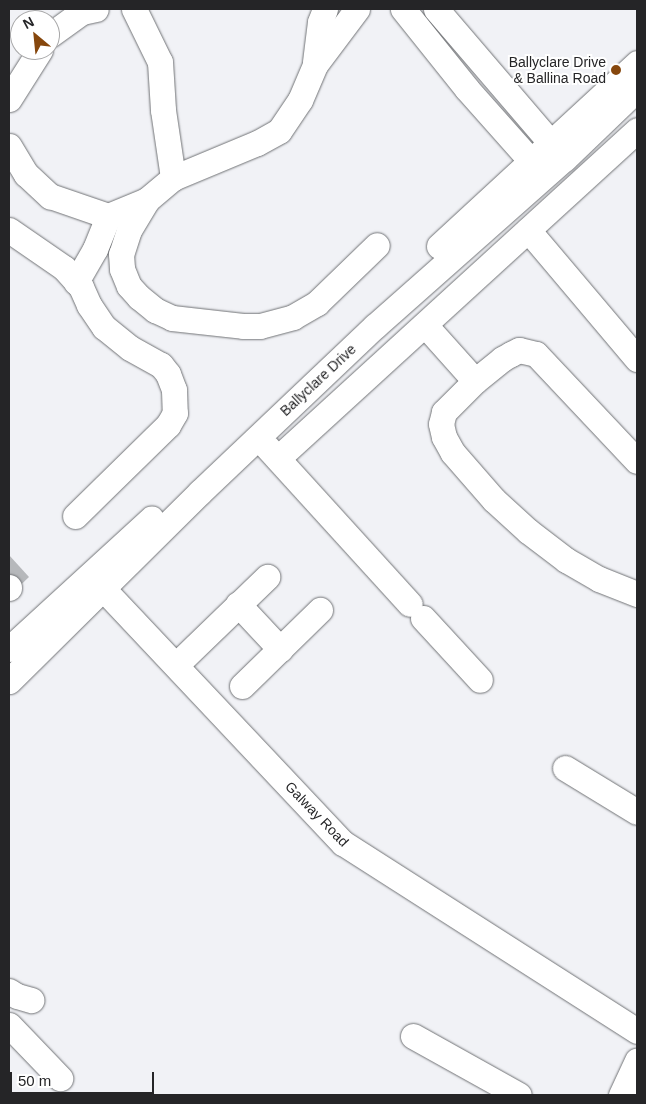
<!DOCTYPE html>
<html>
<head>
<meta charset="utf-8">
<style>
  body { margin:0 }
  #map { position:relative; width:646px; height:1104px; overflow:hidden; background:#f1f2f6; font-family:Helvetica,sans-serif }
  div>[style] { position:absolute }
  .building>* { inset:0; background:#b6b8bb }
  .roads { filter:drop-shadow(0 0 1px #707275) drop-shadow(0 0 1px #707275) }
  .minor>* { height:25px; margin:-12.5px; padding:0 12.5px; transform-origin:12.5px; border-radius:12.5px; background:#fff }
  .dots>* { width:14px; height:14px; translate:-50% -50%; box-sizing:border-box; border:2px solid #fff; border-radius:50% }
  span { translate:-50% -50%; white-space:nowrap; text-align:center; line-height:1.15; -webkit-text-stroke:4px #fff; paint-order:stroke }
  .poi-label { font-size:14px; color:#252527 }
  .right { translate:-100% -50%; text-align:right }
  .street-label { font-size:14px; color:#252527 }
  .frame { position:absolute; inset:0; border:10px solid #252527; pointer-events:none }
  .north { position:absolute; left:10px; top:10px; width:50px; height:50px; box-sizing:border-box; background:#fff; border:1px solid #a8a8a9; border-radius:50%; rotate:332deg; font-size:14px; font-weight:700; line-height:20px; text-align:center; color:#252527 }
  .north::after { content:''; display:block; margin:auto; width:18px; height:22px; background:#86470d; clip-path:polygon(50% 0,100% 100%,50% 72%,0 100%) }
  .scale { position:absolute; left:10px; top:1072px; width:144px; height:22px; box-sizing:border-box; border:2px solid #252527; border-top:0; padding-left:6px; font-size:15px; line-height:18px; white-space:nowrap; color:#252527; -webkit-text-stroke:4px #fff; paint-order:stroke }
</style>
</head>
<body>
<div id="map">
  <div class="building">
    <div style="clip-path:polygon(9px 555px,29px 577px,9px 596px)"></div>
  </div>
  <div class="roads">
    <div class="minor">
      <div style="left:134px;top:9px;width:59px;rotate:63.9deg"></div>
      <div style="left:160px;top:62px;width:48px;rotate:86.4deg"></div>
      <div style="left:163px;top:110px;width:69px;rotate:81.6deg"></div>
      <div style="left:357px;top:9px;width:70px;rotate:126.9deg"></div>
      <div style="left:315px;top:65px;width:38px;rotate:113deg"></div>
      <div style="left:300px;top:100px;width:37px;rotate:124deg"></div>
      <div style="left:279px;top:131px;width:25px;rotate:151deg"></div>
      <div style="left:257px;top:143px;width:91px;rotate:157.4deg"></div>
      <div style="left:173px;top:178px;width:34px;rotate:140deg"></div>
      <div style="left:147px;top:200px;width:35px;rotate:121deg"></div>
      <div style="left:129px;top:230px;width:25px;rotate:108deg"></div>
      <div style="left:121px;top:254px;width:15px;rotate:86deg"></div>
      <div style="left:122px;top:269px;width:18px;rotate:68deg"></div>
      <div style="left:129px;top:286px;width:15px;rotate:48deg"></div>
      <div style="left:139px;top:297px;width:21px;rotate:39deg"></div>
      <div style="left:155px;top:310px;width:19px;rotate:25deg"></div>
      <div style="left:172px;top:318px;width:71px;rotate:6.4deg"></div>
      <div style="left:243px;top:326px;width:17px"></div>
      <div style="left:260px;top:326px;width:34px;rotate:-15deg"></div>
      <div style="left:293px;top:317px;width:28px;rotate:-30deg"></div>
      <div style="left:317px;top:303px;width:83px;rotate:-44deg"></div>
      <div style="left:403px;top:9px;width:102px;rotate:51.3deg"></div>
      <div style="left:467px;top:89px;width:96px;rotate:48.4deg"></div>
      <div style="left:531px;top:161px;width:16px;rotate:40deg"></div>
      <div style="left:436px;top:9px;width:192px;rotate:49.4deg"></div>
      <div style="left:50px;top:35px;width:39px;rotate:-36deg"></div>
      <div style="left:82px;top:12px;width:14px;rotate:-12deg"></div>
      <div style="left:315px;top:62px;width:40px;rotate:-82.9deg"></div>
      <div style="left:320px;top:22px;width:14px;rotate:-69deg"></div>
      <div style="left:9px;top:99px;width:58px;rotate:-57.7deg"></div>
      <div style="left:9px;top:146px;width:33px;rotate:59deg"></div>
      <div style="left:26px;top:174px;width:33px;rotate:43deg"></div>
      <div style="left:50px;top:196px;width:61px;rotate:19deg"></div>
      <div style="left:108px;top:216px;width:42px;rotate:-22.3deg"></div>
      <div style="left:9px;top:230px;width:67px;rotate:34.6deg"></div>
      <div style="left:64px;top:268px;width:25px;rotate:48deg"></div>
      <div style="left:81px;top:287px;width:20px;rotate:66deg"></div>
      <div style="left:89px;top:305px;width:27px;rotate:56deg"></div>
      <div style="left:104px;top:327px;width:33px;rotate:39deg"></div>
      <div style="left:130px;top:348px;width:35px;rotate:29deg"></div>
      <div style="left:161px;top:365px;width:11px;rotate:52deg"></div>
      <div style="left:168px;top:374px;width:17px;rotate:69deg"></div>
      <div style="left:174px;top:390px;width:23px;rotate:88deg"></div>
      <div style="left:175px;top:413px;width:14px;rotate:120deg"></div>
      <div style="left:168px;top:425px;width:130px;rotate:135.6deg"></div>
      <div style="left:528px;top:230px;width:169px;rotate:49.8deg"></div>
      <div style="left:439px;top:246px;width:270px;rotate:-42.7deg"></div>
      <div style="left:76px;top:282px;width:38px;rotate:-60deg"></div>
      <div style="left:95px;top:249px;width:35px;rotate:-68deg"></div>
      <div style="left:425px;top:325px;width:75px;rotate:48.2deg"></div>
      <div style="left:475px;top:381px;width:35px;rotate:-39deg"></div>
      <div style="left:502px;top:359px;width:10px;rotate:-29deg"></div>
      <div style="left:511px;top:354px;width:9px;rotate:-27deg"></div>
      <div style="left:519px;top:350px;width:17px;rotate:13deg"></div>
      <div style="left:536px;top:354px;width:147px;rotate:46.7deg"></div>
      <div style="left:475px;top:381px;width:44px;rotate:135deg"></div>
      <div style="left:444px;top:412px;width:12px;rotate:104deg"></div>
      <div style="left:441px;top:424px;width:13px;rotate:77deg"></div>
      <div style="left:444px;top:437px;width:18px;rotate:61deg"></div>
      <div style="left:453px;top:453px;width:62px;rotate:48.9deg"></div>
      <div style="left:494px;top:500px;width:46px;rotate:42.4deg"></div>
      <div style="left:528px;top:531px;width:48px;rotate:37.3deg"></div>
      <div style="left:566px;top:560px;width:38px;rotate:30deg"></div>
      <div style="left:599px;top:579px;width:41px;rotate:21.5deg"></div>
      <div style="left:267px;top:447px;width:212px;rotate:47.7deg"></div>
      <div style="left:278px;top:458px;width:486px;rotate:-42.4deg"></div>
      <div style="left:92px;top:577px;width:366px;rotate:46.7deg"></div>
      <div style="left:343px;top:843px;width:349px;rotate:32.6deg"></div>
      <div style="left:9px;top:588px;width:1px;rotate:-90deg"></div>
      <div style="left:238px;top:604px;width:62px;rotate:47deg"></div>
      <div style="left:423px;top:618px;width:84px;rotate:47.4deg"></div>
      <div style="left:9px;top:649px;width:193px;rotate:-42.5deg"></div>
      <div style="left:176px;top:665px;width:127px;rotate:-44deg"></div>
      <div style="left:9px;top:681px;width:269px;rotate:-44.7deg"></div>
      <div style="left:200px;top:492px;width:241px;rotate:-43.5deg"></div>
      <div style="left:375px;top:326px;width:252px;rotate:-41.5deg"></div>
      <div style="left:564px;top:159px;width:101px;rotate:-43.8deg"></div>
      <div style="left:242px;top:686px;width:109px;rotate:-44.3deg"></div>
      <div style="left:565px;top:768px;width:84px;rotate:31.4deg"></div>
      <div style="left:9px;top:991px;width:9px;rotate:32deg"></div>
      <div style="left:17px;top:996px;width:15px;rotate:16deg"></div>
      <div style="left:9px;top:1025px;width:74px;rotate:46.1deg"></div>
      <div style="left:413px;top:1036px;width:121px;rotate:29.1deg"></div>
      <div style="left:621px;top:1095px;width:38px;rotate:-65deg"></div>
    </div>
  </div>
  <div class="dots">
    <div style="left:616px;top:70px;background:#86470d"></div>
  </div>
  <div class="poi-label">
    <span class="right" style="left:606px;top:70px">Ballyclare Drive<br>&amp; Ballina Road</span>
  </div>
  <div class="street-label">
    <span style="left:318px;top:380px;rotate:-43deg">Ballyclare Drive</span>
    <span style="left:317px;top:814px;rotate:46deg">Galway Road</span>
  </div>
  <div class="frame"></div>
  <div class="north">N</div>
  <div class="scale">50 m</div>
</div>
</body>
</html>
